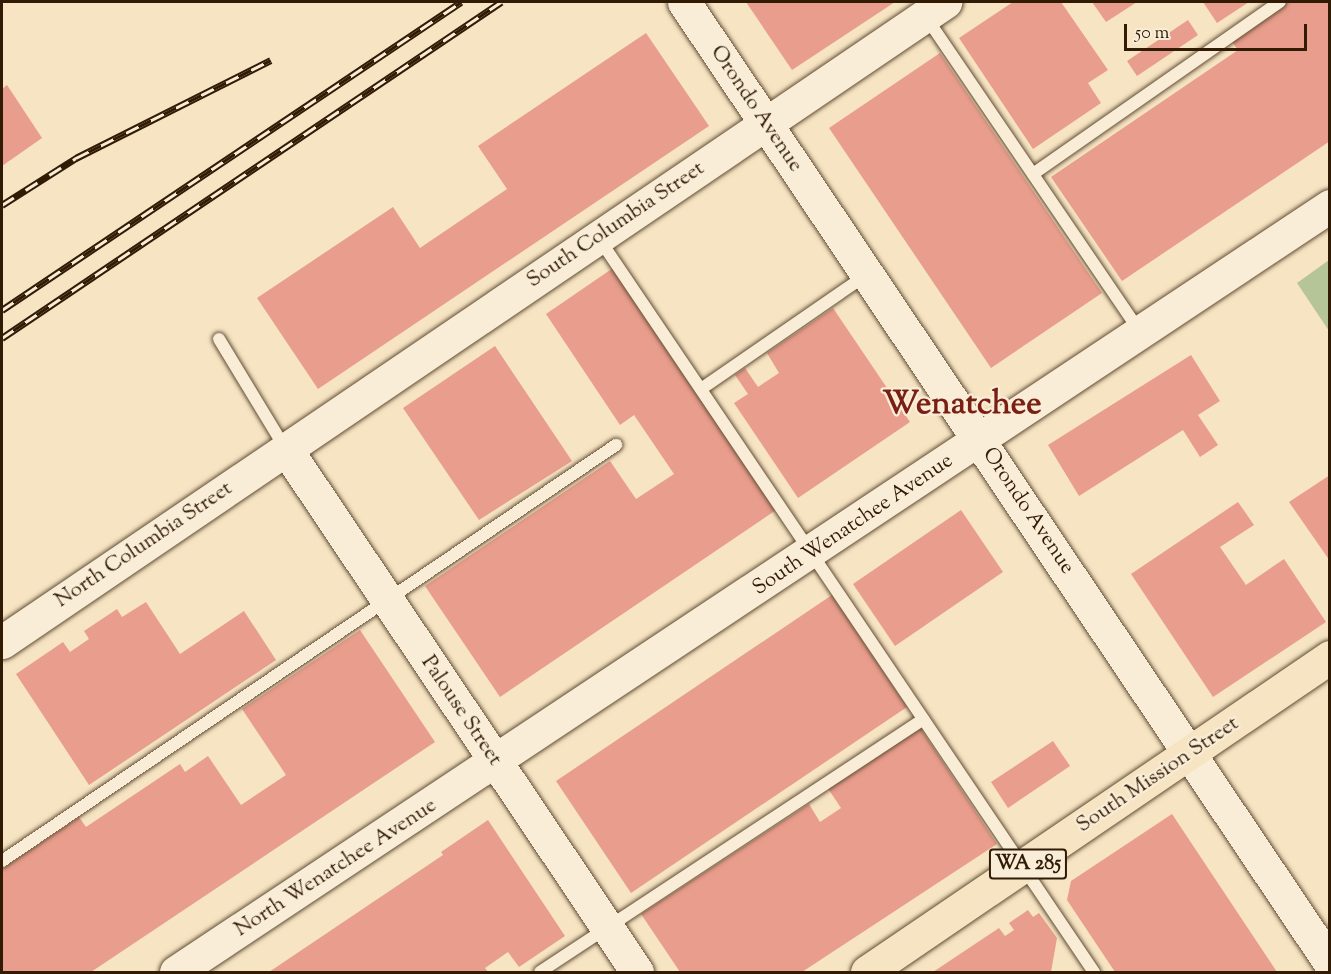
<!DOCTYPE html>
<html>
<head>
<meta charset="utf-8">
<style>
  body { margin:0 }
  #map { position:relative; width:1331px; height:974px; overflow:hidden; background:#f6e4c3; font-family:"Sorts Mill Goudy",serif }
  div>[style] { position:absolute }
  .green>* { inset:0; background:#b6c598 }
  .building>* { inset:0; background:#e99d8c }
  .roads { filter:drop-shadow(0 0 2px #624d34) drop-shadow(0 0 2px #624d34) }
  .lane>* { height:12px; margin:-6px; padding:0 6px; transform-origin:6px; border-radius:6px; background:#f9edd8 }
  .secondary>* { height:33px; margin:-16.5px; padding:0 16.5px; transform-origin:16.5px; border-radius:16.5px; background:#f9edd8 }
  .primary>* { height:33px; margin:-16.5px; padding:0 16.5px; transform-origin:16.5px; border-radius:16.5px; background:#f6e4c3 }
  .rail>* { height:7px; margin-top:-3.5px; transform-origin:0; background:repeating-linear-gradient(90deg,#f9edd8 0 14px,#311b04 0 28px); box-sizing:border-box; border-block:2px solid #311b04 }
  span { translate:-50% -50%; white-space:nowrap; text-align:center; line-height:1.15; -webkit-text-stroke:4.5px #f9edd8; paint-order:stroke }
  .shield-label span { padding:2px 4px; background:#f9edd8; border:2px solid; border-radius:4px; -webkit-text-stroke-width:0 }
  .shield-label { font-size:20px; color:#311b04; font-weight:700 }
  .street-label { font-size:21px; color:#311b04 }
  .town-label { font-size:33px; color:#7a1f14; font-weight:700 }
  .frame { position:absolute; inset:0; border:3px solid #311b04; pointer-events:none }
  .scale { position:absolute; left:1124px; top:24px; width:183px; height:27px; box-sizing:border-box; border:3px solid #311b04; border-top:0; padding-left:8px; font-size:18px; line-height:21px; white-space:nowrap; color:#311b04; -webkit-text-stroke:4px #f9edd8; paint-order:stroke }
</style>
</head>
<body>
<div id="map">
  <div class="green">
    <div style="clip-path:polygon(1329px 260px,1329px 331px,1297px 283px)"></div>
  </div>
  <div class="building">
    <div style="clip-path:polygon(746px 2px,895px 2px,792px 70px)"></div>
    <div style="clip-path:polygon(1013px 2px,1061px 2px,1108px 70px,1088px 83px,1101px 103px,1033px 149px,959px 38px)"></div>
    <div style="clip-path:polygon(1092px 2px,1137px 2px,1106px 22px)"></div>
    <div style="clip-path:polygon(1203px 2px,1249px 2px,1217px 23px)"></div>
    <div style="clip-path:polygon(1285px 2px,1330px 2px,1330px 141px,1122px 281px,1051px 177px,1238px 50px,1230px 39px)"></div>
    <div style="clip-path:polygon(1188px 20px,1198px 35px,1137px 76px,1127px 61px)"></div>
    <div style="clip-path:polygon(646px 33px,709px 126px,318px 389px,257px 298px,393px 207px,420px 248px,507px 189px,478px 146px)"></div>
    <div style="clip-path:polygon(940px 53px,1102px 293px,991px 368px,829px 128px)"></div>
    <div style="clip-path:polygon(7px 85px,42px 138px,2px 166px,2px 89px)"></div>
    <div style="clip-path:polygon(616px 266px,779px 508px,500px 697px,425px 586px,610px 461px,636px 499px,674px 474px,634px 415px,620px 425px,546px 314px)"></div>
    <div style="clip-path:polygon(833px 308px,910px 422px,798px 498px,734px 403px,748px 394px,735px 375px,745px 368px,758px 387px,779px 373px,767px 353px)"></div>
    <div style="clip-path:polygon(495px 346px,572px 461px,479px 520px,403px 408px)"></div>
    <div style="clip-path:polygon(1191px 355px,1220px 401px,1198px 415px,1218px 445px,1200px 457px,1183px 430px,1079px 496px,1048px 445px)"></div>
    <div style="clip-path:polygon(1330px 475px,1330px 561px,1289px 502px)"></div>
    <div style="clip-path:polygon(1238px 502px,1254px 525px,1220px 547px,1246px 585px,1284px 559px,1326px 622px,1213px 697px,1131px 574px)"></div>
    <div style="clip-path:polygon(961px 510px,1003px 572px,895px 646px,853px 584px)"></div>
    <div style="clip-path:polygon(832px 595px,907px 707px,631px 893px,556px 781px)"></div>
    <div style="clip-path:polygon(146px 602px,180px 654px,244px 611px,276px 660px,89px 785px,16px 674px,63px 642px,70px 652px,89px 639px,84px 631px,117px 609px,122px 617px)"></div>
    <div style="clip-path:polygon(360px 630px,435px 742px,91px 972px,2px 972px,2px 869px,79px 817px,86px 827px,180px 764px,185px 772px,208px 756px,241px 805px,286px 775px,242px 709px)"></div>
    <div style="clip-path:polygon(919px 726px,997px 844px,802px 972px,680px 972px,641px 914px,809px 804px,820px 822px,841px 808px,827px 787px)"></div>
    <div style="clip-path:polygon(1053px 741px,1070px 766px,1008px 808px,991px 782px)"></div>
    <div style="clip-path:polygon(1172px 814px,1277px 972px,1115px 972px,1067px 900px,1071px 881px)"></div>
    <div style="clip-path:polygon(488px 820px,565px 936px,519px 967px,508px 952px,485px 968px,488px 972px,269px 972px,443px 855px,441px 852px)"></div>
    <div style="clip-path:polygon(1028px 910px,1033px 917px,1039px 913px,1057px 938px,1051px 972px,933px 972px,999px 928px,1005px 936px,1014px 930px,1009px 923px)"></div>
  </div>
  <div class="roads">
    <div class="lane">
      <div style="left:926px;top:17px;width:379px;rotate:55.8deg"></div>
      <div style="left:1033px;top:174px;width:301px;rotate:-34.9deg"></div>
      <div style="left:598px;top:237px;width:887px;rotate:55.99deg"></div>
      <div style="left:219px;top:339px;width:127px;rotate:58.8deg"></div>
      <div style="left:701px;top:389px;width:199px;rotate:-34.6deg"></div>
      <div style="left:2px;top:861px;width:742px;rotate:-34.12deg"></div>
      <div style="left:540px;top:972px;width:459px;rotate:-33.4deg"></div>
    </div>
    <div class="secondary">
      <div style="left:684px;top:2px;width:1158px;rotate:56.09deg"></div>
      <div style="left:286px;top:449px;width:630px;rotate:56.13deg"></div>
      <div style="left:2px;top:642px;width:1140px;rotate:-34.16deg"></div>
      <div style="left:176px;top:972px;width:1385px;rotate:-33.58deg"></div>
    </div>
    <div class="primary">
      <div style="left:867px;top:972px;width:560px;rotate:-34.23deg"></div>
    </div>
  </div>
  <div class="rail">
    <div style="left:2px;top:205px;width:88px;rotate:-32.4deg"></div>
    <div style="left:76px;top:158px;width:218px;rotate:-26.7deg"></div>
    <div style="left:2px;top:310px;width:553px;rotate:-33.86deg"></div>
    <div style="left:2px;top:338px;width:602px;rotate:-33.95deg"></div>
  </div>
  <div class="shield-label">
    <span style="left:1028px;top:864px">WA 285</span>
  </div>
  <div class="street-label">
    <span style="left:756px;top:109px;rotate:56deg">Orondo Avenue</span>
    <span style="left:616px;top:225px;rotate:-34deg">South Columbia Street</span>
    <span style="left:1028px;top:511px;rotate:56deg">Orondo Avenue</span>
    <span style="left:853px;top:525px;rotate:-34deg">South Wenatchee Avenue</span>
    <span style="left:144px;top:545px;rotate:-34deg">North Columbia Street</span>
    <span style="left:461px;top:711px;rotate:56deg">Palouse Street</span>
    <span style="left:1158px;top:775px;rotate:-34deg">South Mission Street</span>
    <span style="left:336px;top:868px;rotate:-33deg">North Wenatchee Avenue</span>
  </div>
  <div class="town-label">
    <span style="left:962px;top:406px">Wenatchee</span>
  </div>
  <div class="frame"></div>
  <div class="scale">50 m</div>
</div>
</body>
</html>
